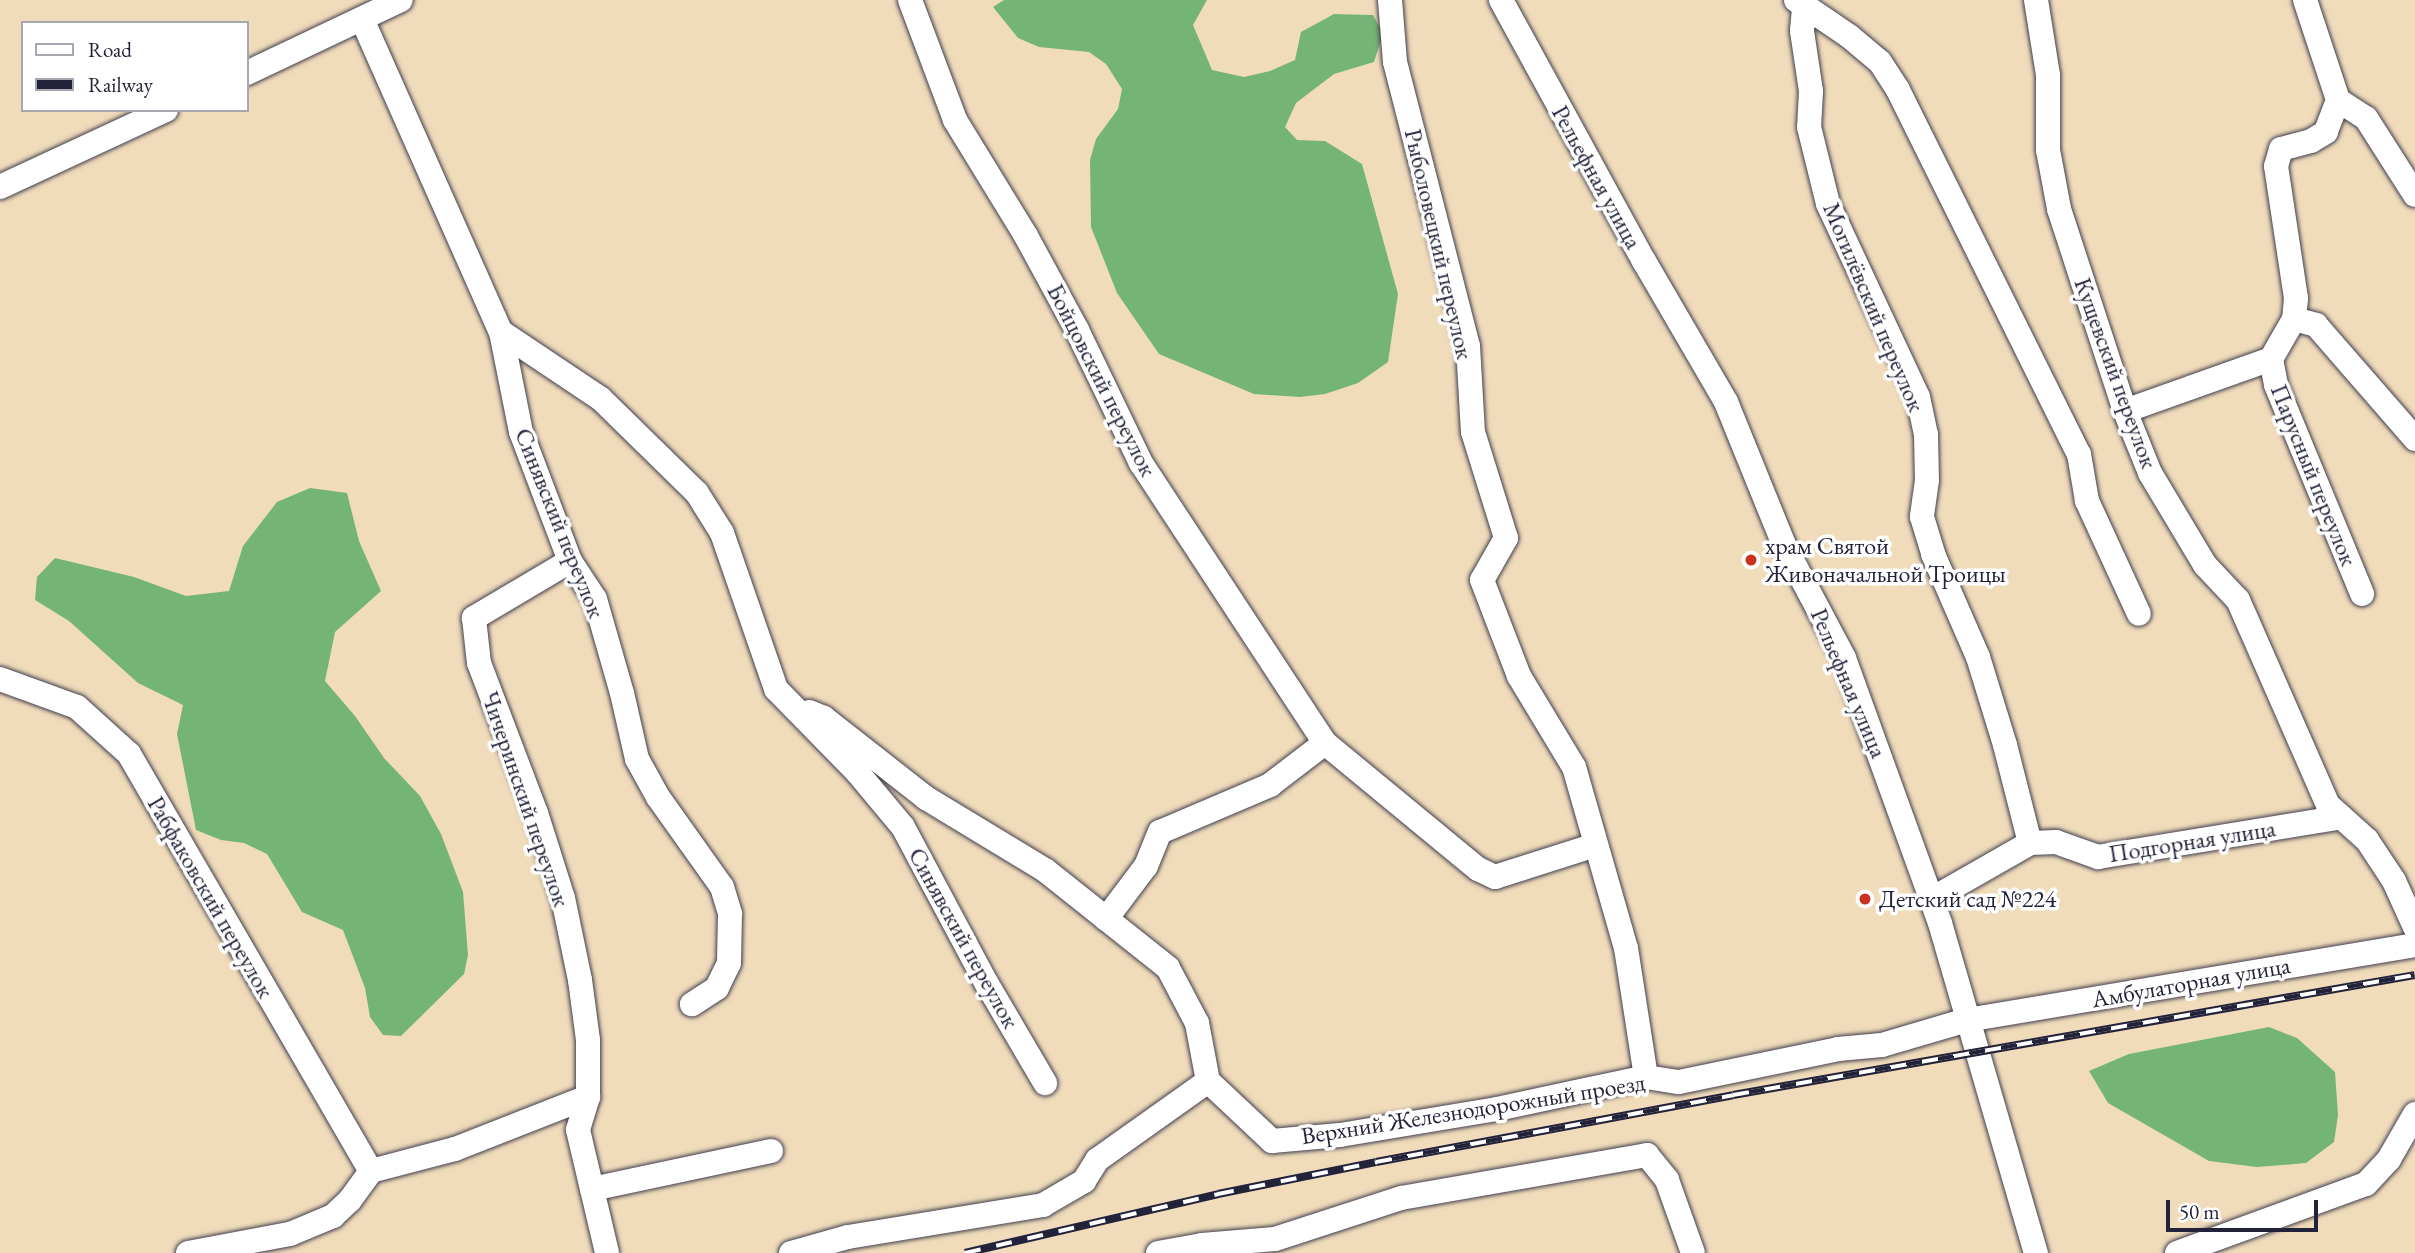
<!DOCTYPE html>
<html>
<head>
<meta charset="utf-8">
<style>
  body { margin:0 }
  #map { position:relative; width:2415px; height:1253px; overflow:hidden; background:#f0dcbb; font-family:"EB Garamond",serif }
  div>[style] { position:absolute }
  .forest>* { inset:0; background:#74b476 }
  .roads { filter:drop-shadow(0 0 2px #413e4e) drop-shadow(0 0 2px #413e4e) }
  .minor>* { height:24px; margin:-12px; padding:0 12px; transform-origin:12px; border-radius:12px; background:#fff }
  .rail>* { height:8px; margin-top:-4px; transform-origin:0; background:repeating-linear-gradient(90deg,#fff 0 16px,#22223b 0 32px); box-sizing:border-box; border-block:2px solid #22223b }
  .dots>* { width:19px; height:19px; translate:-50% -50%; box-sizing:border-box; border:4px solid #fff; border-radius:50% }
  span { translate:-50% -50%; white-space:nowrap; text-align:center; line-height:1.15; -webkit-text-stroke:7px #fff; paint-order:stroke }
  .street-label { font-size:24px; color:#22223b }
  .poi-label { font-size:24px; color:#22223b }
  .left { translate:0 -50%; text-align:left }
  .legend { position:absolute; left:21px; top:21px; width:228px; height:91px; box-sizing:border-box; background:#fff; border:2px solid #a7a7b1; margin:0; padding:9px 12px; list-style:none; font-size:21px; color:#22223b }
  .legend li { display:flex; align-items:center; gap:14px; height:35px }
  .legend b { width:35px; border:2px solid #a7a7b1 }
  .scale { position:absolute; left:2166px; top:1200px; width:152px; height:32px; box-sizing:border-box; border:4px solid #22223b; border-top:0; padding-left:9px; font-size:21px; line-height:24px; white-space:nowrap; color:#22223b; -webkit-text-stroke:5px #fff; paint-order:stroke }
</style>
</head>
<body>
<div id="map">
  <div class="forest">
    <div style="clip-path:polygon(1004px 0,1207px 0,1193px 25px,1212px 70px,1244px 77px,1270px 71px,1295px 60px,1301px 32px,1334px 14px,1373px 15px,1383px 34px,1374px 62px,1334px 74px,1296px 103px,1285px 127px,1297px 140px,1325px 141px,1362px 164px,1398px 294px,1388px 362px,1358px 383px,1325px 394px,1300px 397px,1254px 394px,1159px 354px,1117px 293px,1091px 227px,1090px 160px,1096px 139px,1118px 109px,1122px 89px,1106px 64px,1089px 52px,1039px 47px,1018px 38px,993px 7px)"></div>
    <div style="clip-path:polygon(310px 488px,347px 493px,359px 541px,381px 591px,335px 632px,325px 681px,355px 716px,384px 758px,420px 796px,441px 834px,463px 892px,468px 955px,464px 974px,401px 1036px,383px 1035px,370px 1017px,365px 988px,343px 930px,302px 912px,267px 854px,244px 843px,221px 840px,196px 830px,177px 734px,183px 705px,138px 683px,69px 621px,35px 600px,37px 577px,55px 558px,134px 577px,186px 596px,229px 591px,243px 546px,277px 502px)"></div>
    <div style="clip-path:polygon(2269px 1027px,2297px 1038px,2335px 1072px,2338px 1115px,2334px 1142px,2306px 1163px,2257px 1167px,2209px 1161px,2108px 1103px,2089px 1071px,2129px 1054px)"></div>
  </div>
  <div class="roads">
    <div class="minor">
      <div style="left:910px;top:0;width:128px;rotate:69.4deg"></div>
      <div style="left:955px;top:120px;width:136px;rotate:58.5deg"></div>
      <div style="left:1026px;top:236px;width:107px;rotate:61.5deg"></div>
      <div style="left:1077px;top:330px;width:148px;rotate:64.3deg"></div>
      <div style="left:1141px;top:463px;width:335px;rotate:56.7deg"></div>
      <div style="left:1325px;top:743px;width:198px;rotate:39.5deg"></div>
      <div style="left:1478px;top:869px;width:19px;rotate:25deg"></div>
      <div style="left:1495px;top:877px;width:105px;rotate:-17.7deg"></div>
      <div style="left:1390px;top:0;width:62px;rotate:85.4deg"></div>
      <div style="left:1395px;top:62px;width:293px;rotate:75.6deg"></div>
      <div style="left:1468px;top:346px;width:86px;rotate:86.7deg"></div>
      <div style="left:1473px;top:432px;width:111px;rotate:72.7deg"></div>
      <div style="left:1506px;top:538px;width:48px;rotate:119.7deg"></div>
      <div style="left:1482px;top:580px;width:103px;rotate:68.9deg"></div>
      <div style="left:1519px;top:676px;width:106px;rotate:58.9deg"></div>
      <div style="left:1574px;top:767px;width:188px;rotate:74deg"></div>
      <div style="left:1626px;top:948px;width:131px;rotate:81.2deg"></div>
      <div style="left:1501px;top:0;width:298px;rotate:61.3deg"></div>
      <div style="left:1644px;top:261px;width:163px;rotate:59.8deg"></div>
      <div style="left:1726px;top:402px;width:154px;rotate:67.9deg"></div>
      <div style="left:1784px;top:545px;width:128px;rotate:62deg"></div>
      <div style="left:1844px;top:658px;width:282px;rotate:70.1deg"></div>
      <div style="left:1940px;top:923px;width:344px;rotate:73.8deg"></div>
      <div style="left:1796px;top:0;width:64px;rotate:34.2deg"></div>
      <div style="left:1849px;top:36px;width:40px;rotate:40deg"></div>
      <div style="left:1880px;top:62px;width:33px;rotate:57deg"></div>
      <div style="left:1898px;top:90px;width:407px;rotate:63.6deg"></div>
      <div style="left:2079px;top:454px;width:48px;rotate:80.3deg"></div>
      <div style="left:2087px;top:501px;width:124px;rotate:65.3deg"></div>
      <div style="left:2036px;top:0;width:76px;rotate:80.9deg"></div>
      <div style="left:2048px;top:75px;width:75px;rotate:90deg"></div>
      <div style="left:2048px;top:150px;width:60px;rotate:79.4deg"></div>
      <div style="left:2059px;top:209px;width:213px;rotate:71.9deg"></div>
      <div style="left:2125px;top:411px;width:67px;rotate:68deg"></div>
      <div style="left:2150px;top:473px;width:107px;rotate:59.1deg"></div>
      <div style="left:2205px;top:565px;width:48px;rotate:46.7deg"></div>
      <div style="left:2238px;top:600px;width:224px;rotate:66.3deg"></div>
      <div style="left:2328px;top:805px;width:52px;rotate:41.9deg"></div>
      <div style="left:2367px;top:840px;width:49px;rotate:56.6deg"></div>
      <div style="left:2394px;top:881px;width:51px;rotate:65.5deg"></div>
      <div style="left:2305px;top:0;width:105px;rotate:71.7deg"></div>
      <div style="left:2338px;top:100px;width:33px;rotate:33deg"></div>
      <div style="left:2366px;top:118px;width:91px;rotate:57.5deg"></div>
      <div style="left:1804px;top:8px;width:23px;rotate:95deg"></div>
      <div style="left:1802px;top:31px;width:61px;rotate:81.5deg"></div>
      <div style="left:1811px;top:91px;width:36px;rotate:93deg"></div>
      <div style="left:1809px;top:127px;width:79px;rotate:76.1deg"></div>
      <div style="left:1828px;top:204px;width:213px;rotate:65deg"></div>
      <div style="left:1918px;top:397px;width:38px;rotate:78deg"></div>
      <div style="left:1926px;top:434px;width:46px;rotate:88.8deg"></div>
      <div style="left:1927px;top:480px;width:37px;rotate:98deg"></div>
      <div style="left:1922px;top:517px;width:39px;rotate:73deg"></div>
      <div style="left:1933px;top:554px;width:112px;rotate:66.4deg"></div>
      <div style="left:1978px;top:657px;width:92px;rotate:72.9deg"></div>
      <div style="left:2005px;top:745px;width:101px;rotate:75.7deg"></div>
      <div style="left:362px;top:19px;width:342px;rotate:66.1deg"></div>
      <div style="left:501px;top:332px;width:102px;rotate:78.7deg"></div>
      <div style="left:521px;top:432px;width:138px;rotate:69.2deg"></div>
      <div style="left:570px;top:561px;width:45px;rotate:56.7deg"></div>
      <div style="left:595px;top:599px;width:98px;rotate:74deg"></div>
      <div style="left:622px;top:693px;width:68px;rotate:77.2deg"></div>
      <div style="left:637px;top:759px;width:43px;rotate:61.1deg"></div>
      <div style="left:658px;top:797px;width:110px;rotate:54.6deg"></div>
      <div style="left:722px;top:887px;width:28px;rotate:73deg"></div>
      <div style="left:730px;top:914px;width:49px;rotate:91.2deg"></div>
      <div style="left:729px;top:963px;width:28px;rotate:116deg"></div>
      <div style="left:717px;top:988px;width:30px;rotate:147deg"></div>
      <div style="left:247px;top:73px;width:170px;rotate:-25.4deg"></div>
      <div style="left:2338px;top:100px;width:34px;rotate:111deg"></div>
      <div style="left:2326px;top:132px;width:17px;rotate:149deg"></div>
      <div style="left:2311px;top:141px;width:31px;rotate:165deg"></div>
      <div style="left:2281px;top:149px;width:18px;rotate:106deg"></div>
      <div style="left:2276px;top:166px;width:134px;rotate:81.4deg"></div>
      <div style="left:2296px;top:298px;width:21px;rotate:95deg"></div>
      <div style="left:2294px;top:319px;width:46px;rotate:119.9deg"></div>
      <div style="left:2271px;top:359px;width:26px;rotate:79deg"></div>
      <div style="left:2276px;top:385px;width:226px;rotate:67.6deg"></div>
      <div style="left:0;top:187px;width:183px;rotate:-24.9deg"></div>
      <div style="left:2294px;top:319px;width:23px;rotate:15deg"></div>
      <div style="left:2316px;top:325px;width:151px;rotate:49deg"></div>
      <div style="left:501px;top:332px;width:120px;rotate:33.8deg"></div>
      <div style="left:601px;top:399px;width:134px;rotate:44.4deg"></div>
      <div style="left:697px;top:493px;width:47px;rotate:58deg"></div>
      <div style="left:722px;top:533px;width:165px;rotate:70.9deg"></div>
      <div style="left:776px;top:689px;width:117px;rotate:45.7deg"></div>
      <div style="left:858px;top:773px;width:70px;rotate:50.2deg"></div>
      <div style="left:903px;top:827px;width:178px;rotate:61.9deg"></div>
      <div style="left:987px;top:984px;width:115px;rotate:59.6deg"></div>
      <div style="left:2125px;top:411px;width:155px;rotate:-19.6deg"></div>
      <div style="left:570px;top:561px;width:112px;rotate:149.3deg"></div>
      <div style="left:474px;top:618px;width:45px;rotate:83.7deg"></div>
      <div style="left:479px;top:663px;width:160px;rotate:69.2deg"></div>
      <div style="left:536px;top:813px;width:89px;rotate:72.4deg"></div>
      <div style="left:563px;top:898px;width:84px;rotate:78.3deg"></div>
      <div style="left:580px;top:980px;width:61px;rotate:82.4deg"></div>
      <div style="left:588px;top:1040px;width:57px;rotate:90deg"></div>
      <div style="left:588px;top:1097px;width:34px;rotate:107deg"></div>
      <div style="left:578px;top:1130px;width:126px;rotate:76.7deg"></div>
      <div style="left:0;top:679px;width:82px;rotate:20deg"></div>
      <div style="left:77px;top:707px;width:70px;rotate:42.1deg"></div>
      <div style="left:129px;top:754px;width:482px;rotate:59.9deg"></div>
      <div style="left:809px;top:712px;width:16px;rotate:22deg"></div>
      <div style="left:824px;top:718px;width:130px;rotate:38.1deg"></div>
      <div style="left:926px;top:798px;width:139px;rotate:31.2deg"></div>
      <div style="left:1045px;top:870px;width:157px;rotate:38.5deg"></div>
      <div style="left:1168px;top:968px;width:62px;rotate:62.2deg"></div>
      <div style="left:1197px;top:1023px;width:59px;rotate:79.3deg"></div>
      <div style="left:1932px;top:899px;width:113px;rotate:-29.7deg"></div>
      <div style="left:2030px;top:843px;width:26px;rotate:-2deg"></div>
      <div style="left:2056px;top:842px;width:45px;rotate:19.7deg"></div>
      <div style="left:2098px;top:857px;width:246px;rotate:-9.3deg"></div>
      <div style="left:1106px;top:919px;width:66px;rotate:-53deg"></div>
      <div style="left:1146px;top:866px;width:37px;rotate:-68deg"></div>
      <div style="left:1160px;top:832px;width:120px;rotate:-23.1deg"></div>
      <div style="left:1270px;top:785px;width:69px;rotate:-37.4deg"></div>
      <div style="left:592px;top:1189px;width:183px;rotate:-12deg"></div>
      <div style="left:188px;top:1253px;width:104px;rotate:-10.6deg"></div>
      <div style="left:290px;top:1234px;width:47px;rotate:-22.7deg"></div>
      <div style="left:333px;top:1216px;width:23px;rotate:-43deg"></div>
      <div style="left:350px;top:1200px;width:36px;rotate:-54deg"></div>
      <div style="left:371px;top:1171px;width:87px;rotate:-14.7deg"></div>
      <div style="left:455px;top:1149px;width:143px;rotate:-21.4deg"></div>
      <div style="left:791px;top:1253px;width:59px;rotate:-15.7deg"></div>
      <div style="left:848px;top:1237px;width:198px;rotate:-9.3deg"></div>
      <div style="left:1043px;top:1205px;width:48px;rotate:-30.3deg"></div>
      <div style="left:1084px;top:1181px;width:25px;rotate:-58deg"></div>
      <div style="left:1097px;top:1160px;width:136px;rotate:-35.4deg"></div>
      <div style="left:1208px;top:1081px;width:88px;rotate:43.2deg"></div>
      <div style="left:1272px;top:1141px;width:68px;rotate:-5deg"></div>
      <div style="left:1340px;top:1135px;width:159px;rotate:-9.4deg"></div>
      <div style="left:1497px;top:1109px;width:152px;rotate:-12.1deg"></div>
      <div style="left:1646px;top:1077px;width:33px;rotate:9deg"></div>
      <div style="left:1679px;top:1082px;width:162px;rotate:-11.7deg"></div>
      <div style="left:1838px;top:1049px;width:44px;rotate:-5.2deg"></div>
      <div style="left:1882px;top:1045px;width:89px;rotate:-16.4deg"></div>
      <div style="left:1967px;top:1020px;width:454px;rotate:-9.5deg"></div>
      <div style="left:1158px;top:1253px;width:45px;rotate:-10.3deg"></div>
      <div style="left:1202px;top:1245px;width:73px;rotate:-4.7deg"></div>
      <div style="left:1275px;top:1239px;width:133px;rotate:-18deg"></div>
      <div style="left:1401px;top:1198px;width:250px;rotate:-9.9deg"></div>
      <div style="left:1647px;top:1155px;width:32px;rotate:51deg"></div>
      <div style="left:1667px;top:1180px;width:77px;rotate:70.4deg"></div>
      <div style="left:2177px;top:1253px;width:201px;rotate:-20.1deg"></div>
      <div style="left:2366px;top:1184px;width:34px;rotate:-47deg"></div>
      <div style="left:2389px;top:1159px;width:52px;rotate:-60deg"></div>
    </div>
  </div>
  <div class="rail">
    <div style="left:965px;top:1253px;width:260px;rotate:-13.1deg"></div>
    <div style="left:1218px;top:1194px;width:161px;rotate:-11.4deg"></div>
    <div style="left:1376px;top:1162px;width:363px;rotate:-10.6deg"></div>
    <div style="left:1733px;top:1095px;width:692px;rotate:-9.98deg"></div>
  </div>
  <div class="dots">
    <div style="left:1751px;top:560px;background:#c8321e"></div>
    <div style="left:1865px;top:899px;background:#c8321e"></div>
  </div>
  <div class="street-label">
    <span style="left:1597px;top:177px;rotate:61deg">Рельефная улица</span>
    <span style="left:1439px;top:244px;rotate:77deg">Рыболовецкий переулок</span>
    <span style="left:1874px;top:307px;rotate:67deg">Могилёвский переулок</span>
    <span style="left:2116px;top:373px;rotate:70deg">Кущевский переулок</span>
    <span style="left:1102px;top:380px;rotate:63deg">Бойцовский переулок</span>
    <span style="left:2314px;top:475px;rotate:68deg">Парусный переулок</span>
    <span style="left:560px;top:523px;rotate:68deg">Синявский переулок</span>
    <span style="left:1849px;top:683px;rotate:67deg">Рельефная улица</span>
    <span style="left:526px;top:799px;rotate:71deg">Чичеринский переулок</span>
    <span style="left:2192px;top:841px;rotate:-9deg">Подгорная улица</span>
    <span style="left:211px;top:897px;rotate:60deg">Рабфаковский переулок</span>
    <span style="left:964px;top:938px;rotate:61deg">Синявский переулок</span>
    <span style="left:2191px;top:982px;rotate:-10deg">Амбулаторная улица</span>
    <span style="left:1473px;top:1109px;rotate:-9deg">Верхний Железнодорожный проезд</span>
  </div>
  <div class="poi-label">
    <span class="left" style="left:1765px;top:560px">храм Святой<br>Живоначальной Троицы</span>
    <span class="left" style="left:1879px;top:899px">Детский сад №224</span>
  </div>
  <ul class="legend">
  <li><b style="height:9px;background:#fff"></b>Road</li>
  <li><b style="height:9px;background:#22223b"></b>Railway</li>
  </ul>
  <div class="scale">50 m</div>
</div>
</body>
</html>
